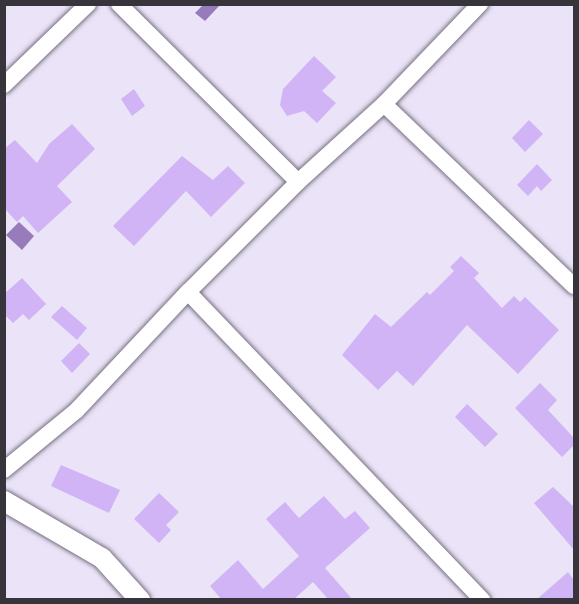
<!DOCTYPE html>
<html>
<head>
<meta charset="utf-8">
<style>
  body { margin:0 }
  #map { position:relative; width:579px; height:604px; overflow:hidden; background:#ebe3f7; font-family:"Titillium Web",sans-serif }
  div>[style] { position:absolute }
  .water>* { inset:0; background:#977bba }
  .building>* { inset:0; background:#d0b4f6 }
  .roads { filter:drop-shadow(0 0 2px #777081) drop-shadow(0 0 2px #777081) }
  .minor>* { height:16px; margin:-8px; padding:0 8px; transform-origin:8px; border-radius:8px; background:#fff }
  .tertiary>* { height:20px; margin:-10px; padding:0 10px; transform-origin:10px; border-radius:10px; background:#fff }
  span { translate:-50% -50%; white-space:nowrap; text-align:center; line-height:1.15; -webkit-text-stroke:5px #ebe3f7; paint-order:stroke }
  .frame { position:absolute; inset:0; border:6px solid #37343b; pointer-events:none }
</style>
</head>
<body>
<div id="map">
  <div class="water">
    <div style="clip-path:polygon(203px 5px,203px 4px,220px 5px,205px 21px,195px 13px)"></div>
    <div style="clip-path:polygon(19px 222px,34px 236px,22px 250px,6px 235px)"></div>
  </div>
  <div class="building">
    <div style="clip-path:polygon(314px 56px,336px 77px,322px 91px,336px 103px,317px 123px,304px 111px,287px 116px,280px 105px,283px 89px)"></div>
    <div style="clip-path:polygon(134px 89px,145px 106px,132px 116px,121px 99px)"></div>
    <div style="clip-path:polygon(529px 120px,543px 134px,525px 152px,512px 138px)"></div>
    <div style="clip-path:polygon(72px 124px,95px 149px,57px 186px,72px 202px,38px 233px,23px 216px,17px 222px,4px 208px,4px 149px,15px 140px,37px 163px,49px 144px)"></div>
    <div style="clip-path:polygon(182px 156px,213px 180px,228px 166px,245px 183px,211px 217px,186px 191px,134px 246px,113px 226px)"></div>
    <div style="clip-path:polygon(537px 164px,552px 180px,541px 191px,537px 186px,528px 196px,517px 185px)"></div>
    <div style="clip-path:polygon(461px 256px,479px 273px,474px 278px,502px 308px,514px 296px,520px 302px,525px 297px,559px 330px,518px 374px,467px 325px,413px 386px,397px 371px,378px 390px,342px 355px,375px 314px,391px 327px,427px 292px,430px 295px,454px 271px,450px 267px)"></div>
    <div style="clip-path:polygon(22px 278px,46px 304px,29px 320px,23px 314px,13px 323px,4px 314px,4px 294px)"></div>
    <div style="clip-path:polygon(62px 306px,87px 328px,77px 340px,51px 317px)"></div>
    <div style="clip-path:polygon(79px 343px,90px 354px,72px 373px,61px 361px)"></div>
    <div style="clip-path:polygon(540px 383px,557px 400px,548px 410px,574px 438px,574px 445px,562px 457px,515px 408px)"></div>
    <div style="clip-path:polygon(467px 404px,498px 434px,485px 447px,455px 417px)"></div>
    <div style="clip-path:polygon(61px 465px,120px 490px,109px 513px,51px 486px)"></div>
    <div style="clip-path:polygon(553px 487px,574px 507px,574px 550px,534px 503px)"></div>
    <div style="clip-path:polygon(159px 493px,179px 512px,166px 525px,171px 530px,159px 543px,134px 519px)"></div>
    <div style="clip-path:polygon(324px 496px,345px 519px,355px 511px,370px 528px,325px 568px,353px 600px,329px 600px,313px 582px,293px 600px,222px 600px,210px 586px,238px 560px,263px 589px,299px 556px,266px 519px,285px 502px,299px 518px)"></div>
    <div style="clip-path:polygon(568px 572px,574px 580px,574px 600px,536px 600px)"></div>
  </div>
  <div class="roads">
    <div class="minor">
      <div style="left:119px;top:4px;width:252px;rotate:44.8deg"></div>
      <div style="left:4px;top:85px;width:117px;rotate:-44deg"></div>
      <div style="left:384px;top:104px;width:263px;rotate:43.8deg"></div>
      <div style="left:188px;top:292px;width:426px;rotate:46.3deg"></div>
      <div style="left:4px;top:470px;width:94px;rotate:-39.4deg"></div>
      <div style="left:77px;top:410px;width:162px;rotate:-46.8deg"></div>
      <div style="left:188px;top:292px;width:156px;rotate:-45deg"></div>
      <div style="left:298px;top:182px;width:116px;rotate:-42.2deg"></div>
      <div style="left:384px;top:104px;width:139px;rotate:-46.2deg"></div>
    </div>
    <div class="tertiary">
      <div style="left:4px;top:501px;width:113px;rotate:30.2deg"></div>
      <div style="left:102px;top:558px;width:57px;rotate:47.9deg"></div>
    </div>
  </div>
  <div class="frame"></div>
</div>
</body>
</html>
